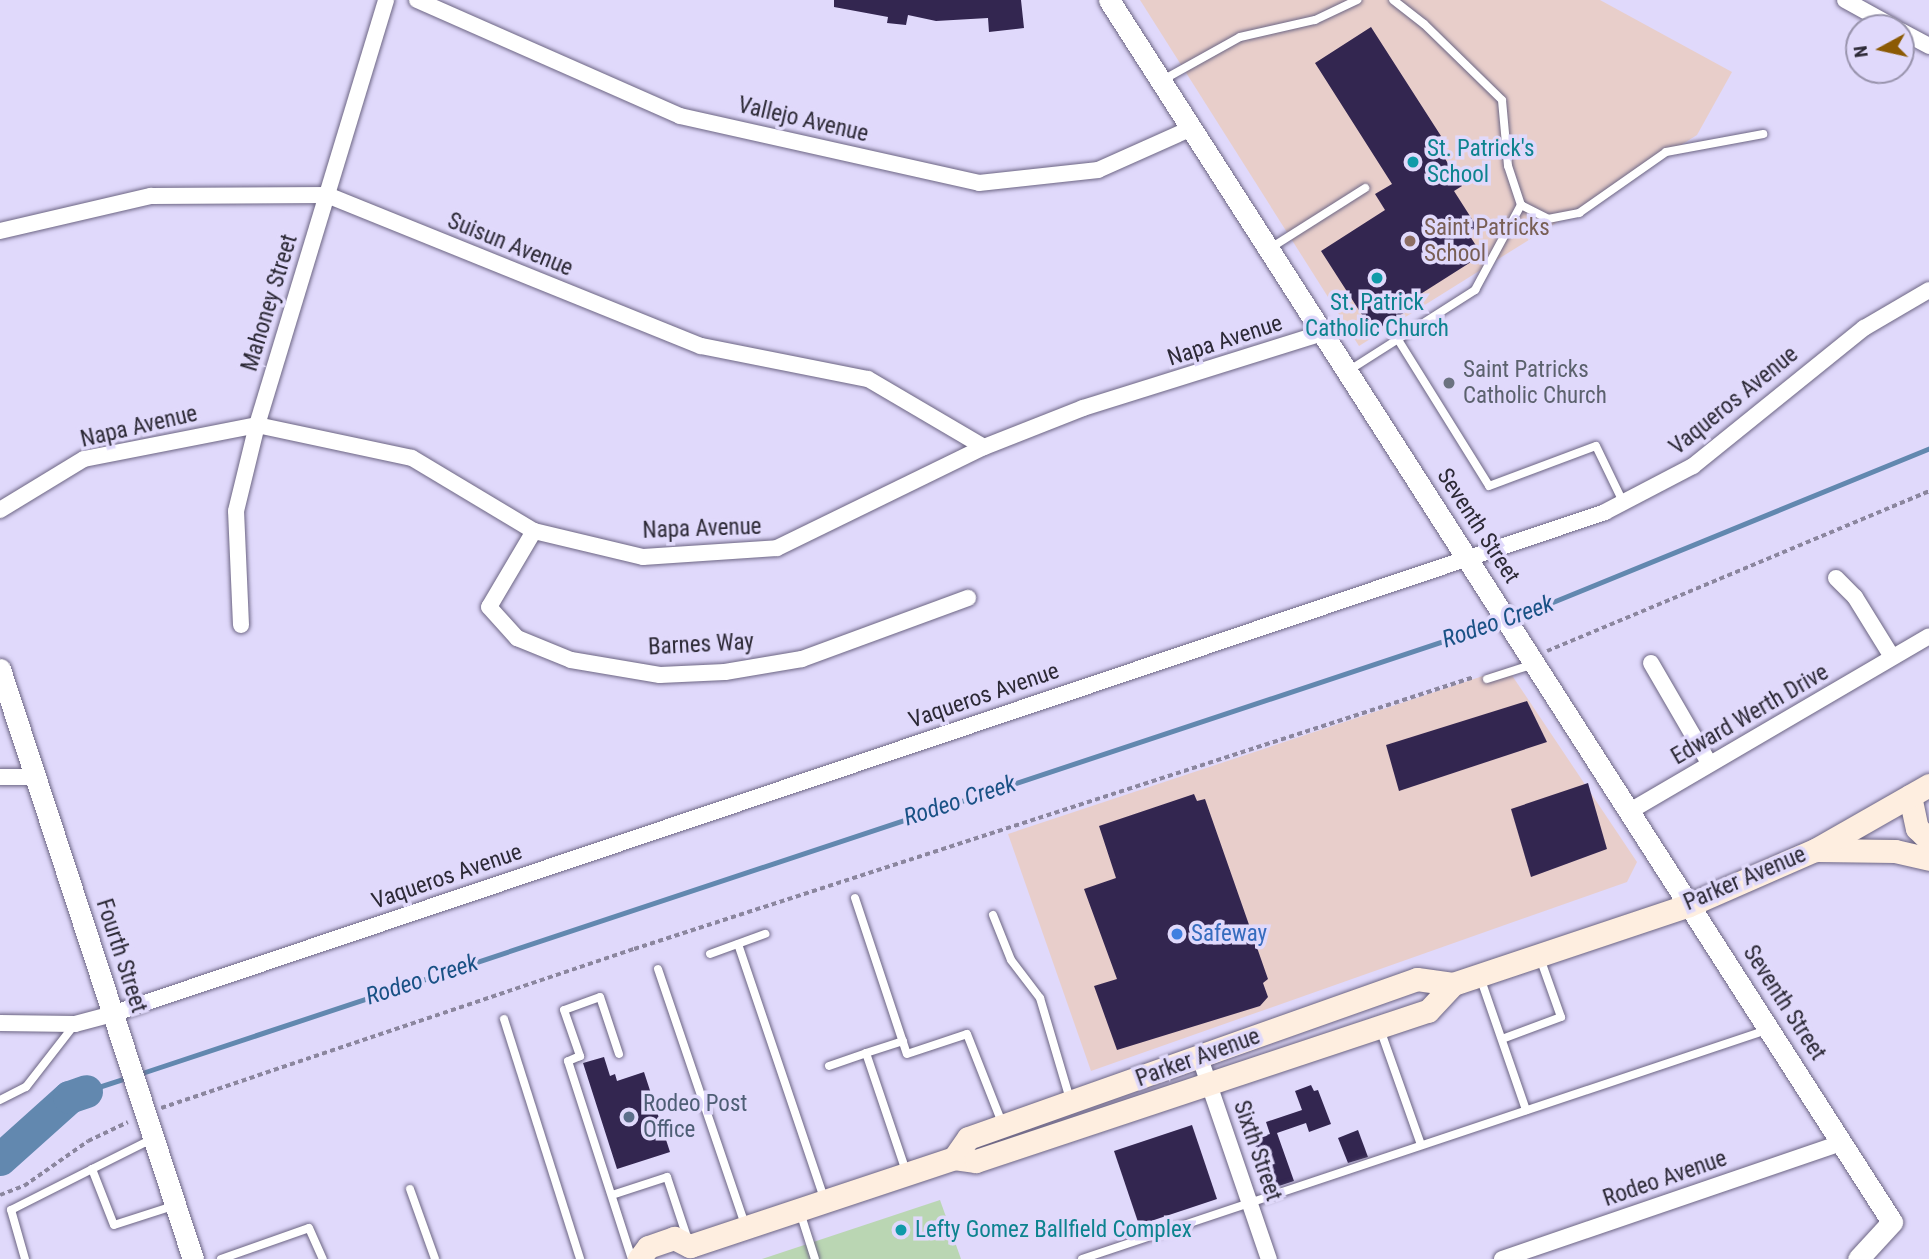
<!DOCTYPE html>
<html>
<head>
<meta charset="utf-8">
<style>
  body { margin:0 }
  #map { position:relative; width:1929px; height:1259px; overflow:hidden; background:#e0d9fb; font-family:"Roboto Condensed",sans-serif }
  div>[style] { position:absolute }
  .commercial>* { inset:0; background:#e8cecb }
  .education>* { inset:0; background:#e8ceca }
  .green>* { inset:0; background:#bad6b3 }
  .stream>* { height:5px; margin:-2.5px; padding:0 2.5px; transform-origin:2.5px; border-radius:2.5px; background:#6288af }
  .river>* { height:33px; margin:-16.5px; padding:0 16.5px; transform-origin:16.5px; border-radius:16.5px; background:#6288af }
  .building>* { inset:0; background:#332650 }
  .path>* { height:3.5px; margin-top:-1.75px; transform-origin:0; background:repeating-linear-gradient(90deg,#8b869e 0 5px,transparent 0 8.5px) }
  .roads { filter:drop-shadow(0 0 2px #6c6583) drop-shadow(0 0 2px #6c6583) }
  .service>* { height:8px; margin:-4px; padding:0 4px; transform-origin:4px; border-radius:4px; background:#fff }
  .minor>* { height:16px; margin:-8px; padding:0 8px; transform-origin:8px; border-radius:8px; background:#fff }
  .tertiary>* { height:21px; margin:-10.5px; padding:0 10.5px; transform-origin:10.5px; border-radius:10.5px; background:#fff }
  .secondary>* { height:23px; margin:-11.5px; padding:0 11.5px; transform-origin:11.5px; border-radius:11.5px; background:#feeee0 }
  .dots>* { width:19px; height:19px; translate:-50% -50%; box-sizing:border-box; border:4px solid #e0d9fb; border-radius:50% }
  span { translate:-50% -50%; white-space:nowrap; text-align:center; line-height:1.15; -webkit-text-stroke:7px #e0d9fb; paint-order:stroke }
  .street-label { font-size:23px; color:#2c2936 }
  .culture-label { font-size:23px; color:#0d838f }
  .left { translate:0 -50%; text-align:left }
  .education-label { font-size:23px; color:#785e54 }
  .worship-label { font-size:23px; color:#5b616d }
  .shop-label { font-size:23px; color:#366cbe }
  .service-label { font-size:23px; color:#4e5e75 }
  .water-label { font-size:24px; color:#195185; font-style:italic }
  .north { position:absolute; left:1845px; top:14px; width:70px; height:70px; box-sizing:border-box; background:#e0d9fb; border:2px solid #9893ac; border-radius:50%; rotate:262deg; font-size:19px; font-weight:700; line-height:28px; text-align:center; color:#2c2936 }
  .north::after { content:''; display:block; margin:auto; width:24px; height:32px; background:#8c5a04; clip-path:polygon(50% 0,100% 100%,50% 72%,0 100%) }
</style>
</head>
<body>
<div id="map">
  <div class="commercial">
    <div style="clip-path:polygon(1507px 668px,1637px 862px,1627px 882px,1091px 1071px,1008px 834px)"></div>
  </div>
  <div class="education">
    <div style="clip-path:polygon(1140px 0,1600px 0,1732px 72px,1697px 135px,1359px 346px)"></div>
  </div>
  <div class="green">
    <div style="clip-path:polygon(940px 1200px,961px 1259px,762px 1259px)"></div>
  </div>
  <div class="stream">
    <div style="left:1511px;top:619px;width:452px;rotate:-22.2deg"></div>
    <div style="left:139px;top:1074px;width:1435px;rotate:-18.36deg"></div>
    <div style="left:86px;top:1091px;width:45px;rotate:-18deg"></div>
  </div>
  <div class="river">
    <div style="left:0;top:1159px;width:93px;rotate:-41.9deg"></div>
    <div style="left:69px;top:1097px;width:18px;rotate:-19deg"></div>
  </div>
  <div class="building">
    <div style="clip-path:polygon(834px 0,1021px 0,1024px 28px,989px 32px,988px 18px,936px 21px,908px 15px,906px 25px,887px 23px,888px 17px,834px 7px)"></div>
    <div style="clip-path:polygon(1371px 27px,1441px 136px,1434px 141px,1462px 186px,1454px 191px,1477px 227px,1468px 233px,1482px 255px,1419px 295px,1423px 301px,1373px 332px,1321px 251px,1385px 210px,1375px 194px,1392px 184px,1315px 63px)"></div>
    <div style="clip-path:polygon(1527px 701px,1547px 742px,1399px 791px,1386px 745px)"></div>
    <div style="clip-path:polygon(1588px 783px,1607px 849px,1531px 877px,1511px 809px)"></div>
    <div style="clip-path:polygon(1194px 794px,1197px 801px,1205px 799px,1268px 979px,1263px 983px,1268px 997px,1260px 1006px,1117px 1050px,1094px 986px,1117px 979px,1084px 889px,1116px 878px,1099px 826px)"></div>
    <div style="clip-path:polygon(604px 1057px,610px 1076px,615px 1074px,617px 1081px,644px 1072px,670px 1152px,617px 1169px,583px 1063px)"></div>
    <div style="clip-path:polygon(1311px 1085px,1314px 1091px,1318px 1090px,1331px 1124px,1309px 1132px,1306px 1123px,1277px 1133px,1294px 1181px,1270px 1189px,1254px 1154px,1258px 1153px,1253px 1139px,1270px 1134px,1266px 1122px,1302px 1110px,1295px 1091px)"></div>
    <div style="clip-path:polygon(1192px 1125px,1217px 1199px,1139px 1225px,1114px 1151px)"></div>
    <div style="clip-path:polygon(1358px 1130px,1368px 1157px,1348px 1163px,1338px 1138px)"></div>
  </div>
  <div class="path">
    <div style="left:1547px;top:651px;width:414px;rotate:-22.7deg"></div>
    <div style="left:161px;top:1108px;width:499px;rotate:-18.6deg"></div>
    <div style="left:634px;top:949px;width:883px;rotate:-17.94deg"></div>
    <div style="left:0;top:1195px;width:26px;rotate:-21deg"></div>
    <div style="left:24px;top:1186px;width:78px;rotate:-35.1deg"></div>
    <div style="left:88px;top:1141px;width:44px;rotate:-25.4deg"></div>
  </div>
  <div class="roads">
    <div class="service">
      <div style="left:1161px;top:81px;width:90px;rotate:-29.1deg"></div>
      <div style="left:1240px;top:37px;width:77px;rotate:-12.8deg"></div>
      <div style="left:1315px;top:20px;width:47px;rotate:-25.5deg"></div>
      <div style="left:1521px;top:205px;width:30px;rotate:27deg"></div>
      <div style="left:1548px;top:219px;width:32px;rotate:-11deg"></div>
      <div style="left:1579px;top:213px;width:106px;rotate:-35deg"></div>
      <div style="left:1666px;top:152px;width:99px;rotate:-10.5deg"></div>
      <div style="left:1269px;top:249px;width:114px;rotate:-32.4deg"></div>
      <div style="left:1397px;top:338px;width:174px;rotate:58.1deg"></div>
      <div style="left:1489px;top:486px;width:114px;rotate:-20.5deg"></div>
      <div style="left:1596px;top:446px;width:64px;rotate:64.2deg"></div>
      <div style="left:1348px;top:371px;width:151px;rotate:-32.5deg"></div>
      <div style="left:1475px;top:290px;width:97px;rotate:-61.6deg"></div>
      <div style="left:1521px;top:205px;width:41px;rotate:-108.4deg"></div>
      <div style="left:1508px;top:166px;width:66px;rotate:-95.2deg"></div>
      <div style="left:1502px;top:100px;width:109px;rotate:-135.7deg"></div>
      <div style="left:1424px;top:24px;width:39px;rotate:-142deg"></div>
      <div style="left:1487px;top:679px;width:49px;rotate:-17.7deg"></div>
      <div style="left:855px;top:898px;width:164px;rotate:71.6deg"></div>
      <div style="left:907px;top:1054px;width:63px;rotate:-18.4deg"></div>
      <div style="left:967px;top:1034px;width:96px;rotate:68.5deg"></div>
      <div style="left:993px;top:915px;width:48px;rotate:68.2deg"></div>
      <div style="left:1011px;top:960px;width:48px;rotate:52.7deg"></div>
      <div style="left:1040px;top:998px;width:105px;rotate:73.5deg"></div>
      <div style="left:738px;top:944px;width:268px;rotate:71.3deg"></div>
      <div style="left:710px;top:954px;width:59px;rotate:-20deg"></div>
      <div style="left:658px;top:969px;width:269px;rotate:71.2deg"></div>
      <div style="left:1480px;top:977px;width:141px;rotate:70.9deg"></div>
      <div style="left:504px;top:1019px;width:252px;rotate:72.4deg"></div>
      <div style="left:1380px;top:1029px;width:123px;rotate:70.5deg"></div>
      <div style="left:1502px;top:1039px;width:63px;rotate:-20.4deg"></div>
      <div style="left:1561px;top:1017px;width:63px;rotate:-109.6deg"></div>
      <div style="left:866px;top:1053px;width:39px;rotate:-18deg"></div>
      <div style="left:619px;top:1054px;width:60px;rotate:-108.4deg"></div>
      <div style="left:600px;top:997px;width:38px;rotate:160deg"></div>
      <div style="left:564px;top:1010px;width:49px;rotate:70.8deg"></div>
      <div style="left:580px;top:1056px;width:13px;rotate:157deg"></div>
      <div style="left:568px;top:1061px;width:208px;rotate:72.1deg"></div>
      <div style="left:829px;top:1066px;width:39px;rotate:-19deg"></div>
      <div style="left:866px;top:1053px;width:125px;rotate:71.3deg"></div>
      <div style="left:0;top:1100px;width:29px;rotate:-27deg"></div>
      <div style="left:26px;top:1087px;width:80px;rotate:-52.1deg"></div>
      <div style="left:152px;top:1139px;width:67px;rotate:153.4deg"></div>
      <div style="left:92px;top:1169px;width:60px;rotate:68.6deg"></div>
      <div style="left:114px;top:1225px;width:62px;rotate:-17.9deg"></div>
      <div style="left:410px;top:1189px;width:74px;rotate:70.3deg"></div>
      <div style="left:612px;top:1195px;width:58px;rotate:-18.1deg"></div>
      <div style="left:667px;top:1177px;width:66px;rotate:71.6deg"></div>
      <div style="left:800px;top:1212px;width:49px;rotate:72.3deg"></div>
      <div style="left:25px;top:1259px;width:51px;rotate:-105.9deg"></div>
      <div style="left:11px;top:1210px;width:91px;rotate:-26.8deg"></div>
      <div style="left:221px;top:1259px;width:93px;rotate:-19.4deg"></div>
      <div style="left:309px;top:1228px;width:34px;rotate:66deg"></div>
      <div style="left:1082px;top:1259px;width:722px;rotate:-18.49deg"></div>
    </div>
    <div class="minor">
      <div style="left:417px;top:0;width:287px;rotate:23.8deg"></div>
      <div style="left:680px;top:116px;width:306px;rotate:12.6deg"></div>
      <div style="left:979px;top:183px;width:120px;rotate:-6.2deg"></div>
      <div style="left:1098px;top:170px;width:103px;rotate:-24.1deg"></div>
      <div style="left:1845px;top:0;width:58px;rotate:28.8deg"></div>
      <div style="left:1901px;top:31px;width:32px;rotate:28deg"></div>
      <div style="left:0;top:231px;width:155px;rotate:-13.1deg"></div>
      <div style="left:151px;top:196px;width:176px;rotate:-0.3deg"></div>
      <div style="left:327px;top:195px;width:403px;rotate:22deg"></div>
      <div style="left:701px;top:346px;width:170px;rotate:11.2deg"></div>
      <div style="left:868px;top:379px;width:134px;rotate:30.4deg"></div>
      <div style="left:0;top:510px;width:98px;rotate:-31.3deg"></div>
      <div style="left:84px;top:459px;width:176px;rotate:-11.1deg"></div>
      <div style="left:257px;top:425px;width:158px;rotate:12deg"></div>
      <div style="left:412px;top:458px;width:142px;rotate:30.9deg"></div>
      <div style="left:534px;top:531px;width:112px;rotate:13.4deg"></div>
      <div style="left:643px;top:557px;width:134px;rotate:-3.8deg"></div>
      <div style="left:777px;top:548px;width:230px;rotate:-26deg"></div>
      <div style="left:984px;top:447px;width:106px;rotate:-21.5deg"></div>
      <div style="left:1083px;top:408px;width:251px;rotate:-17.4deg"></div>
      <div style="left:534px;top:531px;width:88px;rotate:120.6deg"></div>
      <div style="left:489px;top:607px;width:42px;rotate:47.9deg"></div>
      <div style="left:517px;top:638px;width:58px;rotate:22.2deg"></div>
      <div style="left:571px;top:660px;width:90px;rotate:9.6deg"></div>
      <div style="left:660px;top:675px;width:65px;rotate:-2.6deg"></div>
      <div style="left:725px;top:672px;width:78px;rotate:-9.6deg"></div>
      <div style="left:802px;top:659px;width:177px;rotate:-20.2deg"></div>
      <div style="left:1836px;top:578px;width:27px;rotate:45deg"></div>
      <div style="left:1855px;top:597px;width:70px;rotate:58.3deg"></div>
      <div style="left:241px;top:625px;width:114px;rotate:-92.5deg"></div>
      <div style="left:236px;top:511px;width:89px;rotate:-76.3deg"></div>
      <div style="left:257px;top:425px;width:444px;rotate:-73.1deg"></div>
      <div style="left:1651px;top:663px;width:116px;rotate:59.9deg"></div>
      <div style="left:0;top:777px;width:36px"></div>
      <div style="left:1630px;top:811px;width:346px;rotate:-30.3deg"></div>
      <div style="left:0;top:1023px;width:75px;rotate:0.8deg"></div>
      <div style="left:75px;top:1024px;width:38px;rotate:-15deg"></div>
      <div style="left:112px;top:1014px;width:1575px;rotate:-18.58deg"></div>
      <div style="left:1605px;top:512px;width:99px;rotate:-27.6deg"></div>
      <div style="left:1693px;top:466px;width:220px;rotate:-38.9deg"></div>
      <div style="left:1864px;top:328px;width:75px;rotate:-30.3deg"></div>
      <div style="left:1200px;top:1058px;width:213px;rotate:71.1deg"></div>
      <div style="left:1502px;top:1259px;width:361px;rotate:-18.9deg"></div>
    </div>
    <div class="tertiary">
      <div style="left:1109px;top:0;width:1451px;rotate:57.35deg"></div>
      <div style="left:1892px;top:1222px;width:50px;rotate:132.6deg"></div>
      <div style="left:0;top:669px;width:621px;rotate:71.89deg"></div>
    </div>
    <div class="secondary">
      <div style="left:1910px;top:796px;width:33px;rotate:78deg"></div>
      <div style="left:1917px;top:828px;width:17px;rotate:45deg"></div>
      <div style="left:1818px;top:850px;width:77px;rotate:0.7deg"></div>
      <div style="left:1895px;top:851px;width:35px;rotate:13deg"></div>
      <div style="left:954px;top:1158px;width:24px;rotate:-55deg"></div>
      <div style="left:968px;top:1138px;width:476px;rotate:-19.5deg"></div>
      <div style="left:1417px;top:979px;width:36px;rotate:8deg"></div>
      <div style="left:639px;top:1259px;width:15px;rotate:-53deg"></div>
      <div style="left:648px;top:1247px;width:28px;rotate:-19deg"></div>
      <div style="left:674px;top:1238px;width:18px;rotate:27deg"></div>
      <div style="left:690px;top:1246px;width:278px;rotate:-18.4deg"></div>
      <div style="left:954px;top:1158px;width:22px;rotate:8deg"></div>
      <div style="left:976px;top:1161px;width:476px;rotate:-18.4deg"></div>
      <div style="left:1428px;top:1011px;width:37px;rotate:-47deg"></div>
      <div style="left:1453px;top:984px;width:249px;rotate:-18.5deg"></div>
      <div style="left:1689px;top:905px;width:137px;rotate:-23.6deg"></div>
      <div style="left:1815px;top:850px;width:131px;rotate:-29.7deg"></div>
    </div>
  </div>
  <div class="dots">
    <div style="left:1413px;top:162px;background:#0f9aa8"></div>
    <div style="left:1410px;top:241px;background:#8d6e63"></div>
    <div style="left:1377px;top:278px;background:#0f9aa8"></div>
    <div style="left:1449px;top:383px;background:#6b7280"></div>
    <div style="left:1177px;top:934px;background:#3f7fe0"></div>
    <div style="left:629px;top:1117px;background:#5c6f8a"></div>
    <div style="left:901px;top:1230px;background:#0f9aa8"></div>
  </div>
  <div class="street-label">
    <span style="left:803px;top:120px;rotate:13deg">Vallejo Avenue</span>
    <span style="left:510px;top:245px;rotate:22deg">Suisun Avenue</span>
    <span style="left:270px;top:303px;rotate:-73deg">Mahoney Street</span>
    <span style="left:1225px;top:341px;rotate:-18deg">Napa Avenue</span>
    <span style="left:1734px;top:401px;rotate:-39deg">Vaqueros Avenue</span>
    <span style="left:139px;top:427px;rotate:-13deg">Napa Avenue</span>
    <span style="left:1478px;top:526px;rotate:57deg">Seventh Street</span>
    <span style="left:702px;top:529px;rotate:-2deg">Napa Avenue</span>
    <span style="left:701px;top:645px;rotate:-3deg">Barnes Way</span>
    <span style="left:984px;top:696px;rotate:-19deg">Vaqueros Avenue</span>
    <span style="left:1750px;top:715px;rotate:-30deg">Edward Werth Drive</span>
    <span style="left:447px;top:877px;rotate:-19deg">Vaqueros Avenue</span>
    <span style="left:1745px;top:879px;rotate:-23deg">Parker Avenue</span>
    <span style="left:121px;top:956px;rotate:72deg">Fourth Street</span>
    <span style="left:1784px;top:1003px;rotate:57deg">Seventh Street</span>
    <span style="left:1198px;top:1058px;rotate:-20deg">Parker Avenue</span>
    <span style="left:1257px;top:1151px;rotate:71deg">Sixth Street</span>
    <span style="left:1665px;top:1179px;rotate:-19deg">Rodeo Avenue</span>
  </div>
  <div class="culture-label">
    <span class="left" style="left:1427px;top:162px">St. Patrick's<br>School</span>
    <span style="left:1377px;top:316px">St. Patrick<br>Catholic Church</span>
    <span class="left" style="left:915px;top:1230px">Lefty Gomez Ballfield Complex</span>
  </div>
  <div class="education-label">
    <span class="left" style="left:1424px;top:241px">Saint Patricks<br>School</span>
  </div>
  <div class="worship-label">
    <span class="left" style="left:1463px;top:383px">Saint Patricks<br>Catholic Church</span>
  </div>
  <div class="shop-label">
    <span class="left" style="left:1191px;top:934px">Safeway</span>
  </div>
  <div class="service-label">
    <span class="left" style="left:643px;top:1117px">Rodeo Post<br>Office</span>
  </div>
  <div class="water-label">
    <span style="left:1498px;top:622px;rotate:-19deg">Rodeo Creek</span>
    <span style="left:960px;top:801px;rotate:-18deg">Rodeo Creek</span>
    <span style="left:422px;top:980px;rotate:-18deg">Rodeo Creek</span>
  </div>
  <div class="north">N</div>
</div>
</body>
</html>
